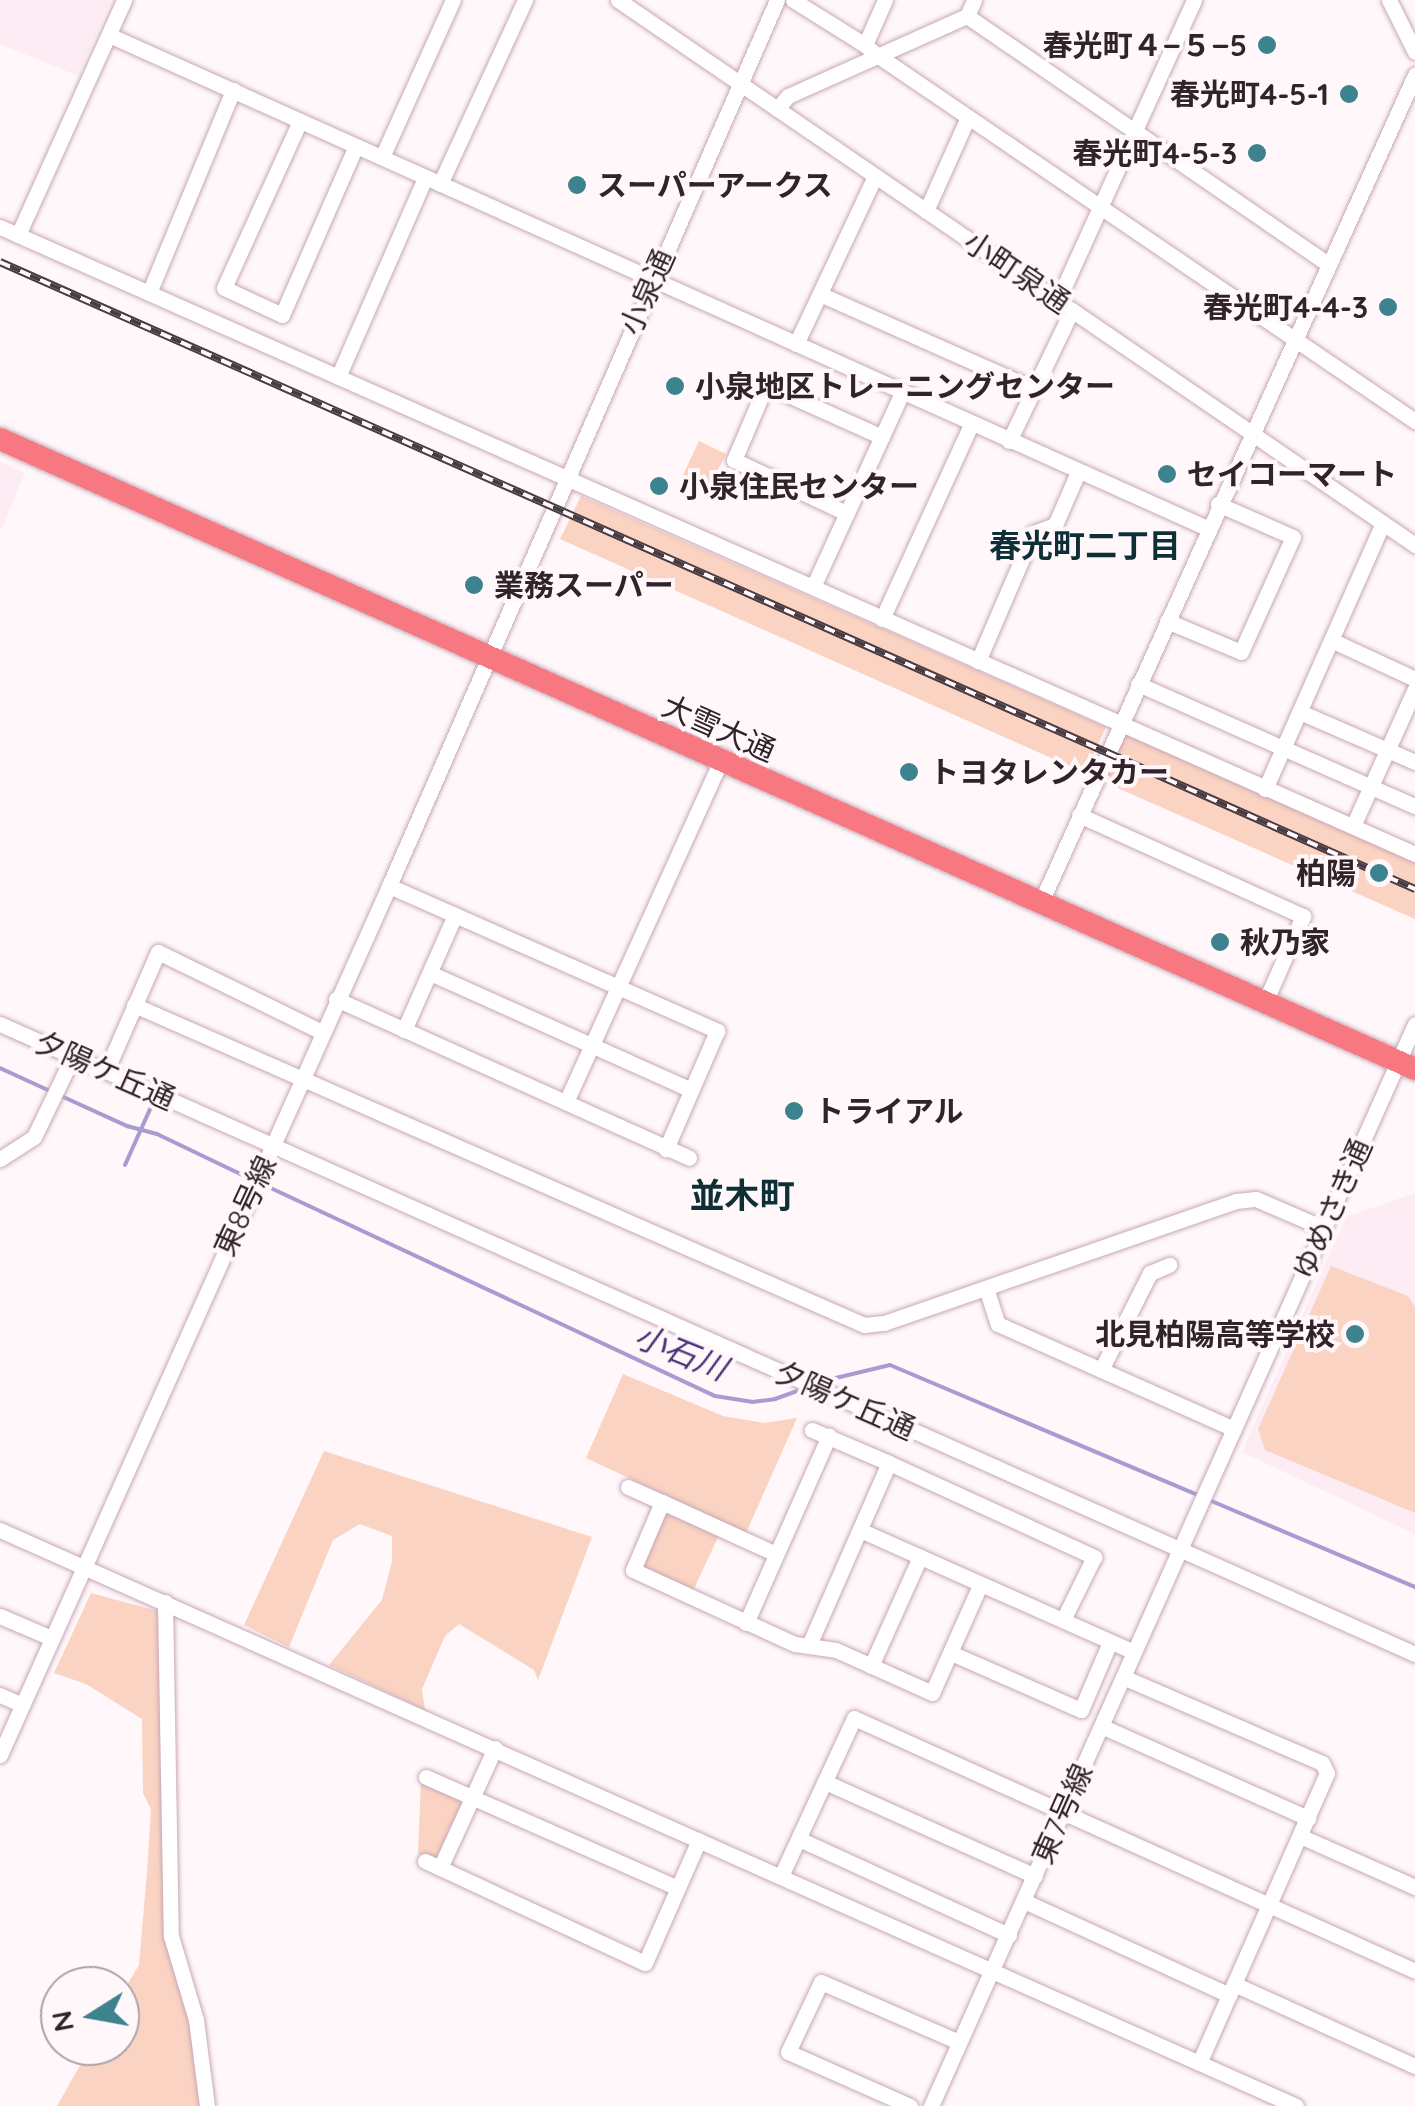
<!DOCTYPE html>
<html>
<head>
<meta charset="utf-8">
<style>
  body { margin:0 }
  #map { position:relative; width:1415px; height:2106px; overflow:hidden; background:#fff7fa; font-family:Quicksand,"Noto Sans JP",sans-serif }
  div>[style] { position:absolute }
  .built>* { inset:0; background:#feecf4 }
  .green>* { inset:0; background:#fad3c2 }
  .stream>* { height:4px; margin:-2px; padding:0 2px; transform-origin:2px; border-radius:2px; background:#a79cd2 }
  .roads { filter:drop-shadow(0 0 2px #c8a7b6) drop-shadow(0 0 2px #c8a7b6) }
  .minor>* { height:15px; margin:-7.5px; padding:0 7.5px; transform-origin:7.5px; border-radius:7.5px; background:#fff }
  .highway>* { height:22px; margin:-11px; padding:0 11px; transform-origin:11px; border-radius:11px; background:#f87882 }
  .rail>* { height:8px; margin-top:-4px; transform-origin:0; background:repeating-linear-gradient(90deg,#fff7fa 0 11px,#483b41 0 22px); box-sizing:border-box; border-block:2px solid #483b41 }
  .dots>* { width:28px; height:28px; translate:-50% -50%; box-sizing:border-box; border:5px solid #fff7fa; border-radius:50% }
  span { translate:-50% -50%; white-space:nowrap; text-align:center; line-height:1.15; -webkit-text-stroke:8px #fff7fa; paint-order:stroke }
  .poi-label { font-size:30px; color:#302329; font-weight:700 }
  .right { translate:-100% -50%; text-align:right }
  .left { translate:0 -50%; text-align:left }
  .street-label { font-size:30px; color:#302329 }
  .neighbourhood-label { font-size:32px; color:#0d2f35; font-weight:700 }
  .water-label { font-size:32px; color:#463375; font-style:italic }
  .quarter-label { font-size:35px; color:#0d2f35; font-weight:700 }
  .north { position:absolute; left:40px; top:1966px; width:100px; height:100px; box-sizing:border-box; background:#fff7fa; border:2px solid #aca2a6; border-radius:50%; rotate:259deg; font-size:28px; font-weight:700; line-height:40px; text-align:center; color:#302329 }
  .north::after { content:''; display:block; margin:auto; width:35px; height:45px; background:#3d828f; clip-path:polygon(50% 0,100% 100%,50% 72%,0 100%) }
</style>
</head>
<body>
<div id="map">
  <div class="built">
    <div style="clip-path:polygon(0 0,111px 0,78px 76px,0 44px)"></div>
    <div style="clip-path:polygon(0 462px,25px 473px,0 532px)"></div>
    <div style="clip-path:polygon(1415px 1193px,1415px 1534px,1242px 1452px,1346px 1217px)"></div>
  </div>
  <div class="green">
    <div style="clip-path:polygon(699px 441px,726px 454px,709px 490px,682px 477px)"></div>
    <div style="clip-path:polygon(581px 496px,1106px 727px,1085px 773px,560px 539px)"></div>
    <div style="clip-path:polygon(1124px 734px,1415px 860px,1415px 919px,1104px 782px)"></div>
    <div style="clip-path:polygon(1331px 1266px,1408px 1296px,1415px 1307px,1415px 1513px,1265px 1450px,1258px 1429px)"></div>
    <div style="clip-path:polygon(623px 1374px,723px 1416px,764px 1423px,797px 1418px,746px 1533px,586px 1458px)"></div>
    <div style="clip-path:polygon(324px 1451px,592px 1537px,538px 1680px,534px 1670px,459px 1624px,445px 1636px,422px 1689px,425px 1710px,329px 1665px,382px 1600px,392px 1561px,392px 1536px,360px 1524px,333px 1540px,289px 1647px,244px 1625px)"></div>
    <div style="clip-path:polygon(670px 1514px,719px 1535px,693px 1591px,642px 1569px,640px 1564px,662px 1515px)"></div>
    <div style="clip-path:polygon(91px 1593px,165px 1613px,169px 1899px,207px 2106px,57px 2106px,91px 2046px,120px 2046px,120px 1997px,139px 1965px,147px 1872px,151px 1809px,143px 1793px,142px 1719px,86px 1684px,54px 1673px)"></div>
    <div style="clip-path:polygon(421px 1780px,459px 1797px,462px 1804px,437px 1857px,432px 1860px,418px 1854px)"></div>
  </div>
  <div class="stream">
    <div style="left:0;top:1068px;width:55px;rotate:24.7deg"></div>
    <div style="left:59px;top:1095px;width:75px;rotate:24.5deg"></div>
    <div style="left:127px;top:1126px;width:31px;rotate:15deg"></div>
    <div style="left:157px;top:1134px;width:104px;rotate:25.6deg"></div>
    <div style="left:125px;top:1165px;width:61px;rotate:-65.9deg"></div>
    <div style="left:260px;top:1183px;width:502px;rotate:25.09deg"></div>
    <div style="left:715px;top:1396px;width:37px;rotate:9deg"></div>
    <div style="left:752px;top:1402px;width:23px;rotate:-7deg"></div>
    <div style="left:775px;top:1399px;width:32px;rotate:-20deg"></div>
    <div style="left:819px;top:1382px;width:73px;rotate:-13.5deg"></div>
    <div style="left:890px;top:1365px;width:337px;rotate:22.9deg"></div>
    <div style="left:1209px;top:1500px;width:224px;rotate:22.9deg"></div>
  </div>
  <div class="roads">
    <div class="minor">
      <div style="left:618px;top:0;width:966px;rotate:34.36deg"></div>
      <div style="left:793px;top:0;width:85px;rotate:32deg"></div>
      <div style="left:885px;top:0;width:49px;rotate:114deg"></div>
      <div style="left:865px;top:45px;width:16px;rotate:40deg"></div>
      <div style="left:877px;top:55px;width:651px;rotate:34.23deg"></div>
      <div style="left:1389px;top:0;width:58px;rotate:63.4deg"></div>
      <div style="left:967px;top:16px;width:437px;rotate:34.5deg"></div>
      <div style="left:109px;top:35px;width:1204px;rotate:24.18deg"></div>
      <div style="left:777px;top:109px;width:17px;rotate:-50deg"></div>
      <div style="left:788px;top:96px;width:196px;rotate:-24.1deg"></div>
      <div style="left:967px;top:16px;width:17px;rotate:-66deg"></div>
      <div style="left:300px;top:121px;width:183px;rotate:114.5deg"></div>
      <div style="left:224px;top:288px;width:64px;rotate:25deg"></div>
      <div style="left:282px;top:315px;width:184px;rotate:-66.4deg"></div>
      <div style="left:382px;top:157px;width:172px;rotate:-65.7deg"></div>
      <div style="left:440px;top:184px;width:203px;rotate:-65.2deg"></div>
      <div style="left:926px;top:211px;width:103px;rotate:-65.9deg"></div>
      <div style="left:0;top:227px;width:1548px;rotate:23.9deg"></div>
      <div style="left:18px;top:235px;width:258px;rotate:-65.7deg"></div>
      <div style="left:149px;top:293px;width:220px;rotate:-67.5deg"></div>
      <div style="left:822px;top:295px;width:230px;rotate:23.9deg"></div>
      <div style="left:1058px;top:300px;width:329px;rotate:-65.6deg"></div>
      <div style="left:796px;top:344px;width:186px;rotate:-64.8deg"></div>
      <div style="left:338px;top:377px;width:217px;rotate:-66.4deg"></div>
      <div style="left:1009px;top:441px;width:145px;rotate:-64.3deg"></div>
      <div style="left:846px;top:513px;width:124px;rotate:-154.7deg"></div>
      <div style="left:734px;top:460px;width:82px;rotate:-66.9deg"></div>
      <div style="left:766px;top:385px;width:127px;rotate:24.1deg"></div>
      <div style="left:813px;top:587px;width:213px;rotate:-65.4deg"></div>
      <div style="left:882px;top:619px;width:213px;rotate:-65.4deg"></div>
      <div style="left:1167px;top:621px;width:80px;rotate:22.7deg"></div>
      <div style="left:1241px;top:652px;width:126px;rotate:-65.7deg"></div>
      <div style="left:1293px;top:537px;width:82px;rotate:-156.3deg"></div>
      <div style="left:1331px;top:640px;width:93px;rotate:24.9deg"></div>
      <div style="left:978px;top:661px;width:139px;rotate:-66.7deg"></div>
      <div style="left:1033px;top:533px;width:23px;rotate:-20deg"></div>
      <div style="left:1055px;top:525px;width:58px;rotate:-66.5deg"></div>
      <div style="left:1138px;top:684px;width:303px;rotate:23.8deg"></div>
      <div style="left:1300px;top:712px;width:125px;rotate:23.5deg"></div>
      <div style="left:1265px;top:789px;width:291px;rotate:-66.1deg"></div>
      <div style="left:1079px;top:815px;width:246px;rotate:24.3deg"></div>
      <div style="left:1303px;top:916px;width:94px;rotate:113.8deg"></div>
      <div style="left:1353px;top:826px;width:150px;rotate:-65.7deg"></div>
      <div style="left:389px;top:886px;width:359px;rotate:23.8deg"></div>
      <div style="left:717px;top:1031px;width:129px;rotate:113.4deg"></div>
      <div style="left:1041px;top:902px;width:908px;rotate:-65.67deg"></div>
      <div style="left:430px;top:973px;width:286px;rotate:24.1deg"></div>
      <div style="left:336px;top:999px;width:387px;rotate:24.2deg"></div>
      <div style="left:134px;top:1005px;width:797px;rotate:23.67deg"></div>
      <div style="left:864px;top:1325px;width:20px;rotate:-6deg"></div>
      <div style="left:884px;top:1323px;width:373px;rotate:-19.1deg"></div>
      <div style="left:1236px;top:1201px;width:20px;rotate:-6deg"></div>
      <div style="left:1256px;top:1199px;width:73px;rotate:23.4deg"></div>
      <div style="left:0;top:1024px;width:1549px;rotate:24deg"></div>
      <div style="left:404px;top:1030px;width:126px;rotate:-66.1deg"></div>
      <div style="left:106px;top:1071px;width:130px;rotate:-66.4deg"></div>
      <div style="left:158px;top:952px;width:180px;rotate:26deg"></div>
      <div style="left:566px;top:1102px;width:373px;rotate:-65.6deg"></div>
      <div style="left:0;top:1159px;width:40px;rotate:-32.9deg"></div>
      <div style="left:34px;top:1137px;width:90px;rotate:-64.3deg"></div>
      <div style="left:986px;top:1288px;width:38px;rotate:72deg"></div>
      <div style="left:998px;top:1324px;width:258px;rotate:24deg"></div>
      <div style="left:1101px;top:1370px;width:109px;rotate:-63.2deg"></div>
      <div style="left:1150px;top:1273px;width:21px;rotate:-23deg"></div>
      <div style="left:889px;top:1463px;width:226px;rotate:24.6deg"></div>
      <div style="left:1094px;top:1557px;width:70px;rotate:116.2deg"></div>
      <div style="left:628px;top:1487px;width:37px;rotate:24deg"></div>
      <div style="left:0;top:1530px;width:1418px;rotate:23.96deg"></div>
      <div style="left:860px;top:1530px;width:300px;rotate:24deg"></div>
      <div style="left:776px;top:1554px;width:125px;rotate:-155.5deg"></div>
      <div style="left:662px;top:1502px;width:74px;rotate:113.1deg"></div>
      <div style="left:633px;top:1570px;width:178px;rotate:24.6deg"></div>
      <div style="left:795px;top:1644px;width:41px;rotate:8.3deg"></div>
      <div style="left:836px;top:1650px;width:105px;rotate:24.1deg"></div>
      <div style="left:932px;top:1693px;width:118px;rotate:-66deg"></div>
      <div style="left:165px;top:1602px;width:334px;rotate:89deg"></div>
      <div style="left:171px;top:1936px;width:88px;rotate:73.4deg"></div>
      <div style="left:196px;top:2020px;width:87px;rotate:82.7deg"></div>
      <div style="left:0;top:1616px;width:56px;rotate:23.3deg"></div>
      <div style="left:746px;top:1623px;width:205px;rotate:-66.1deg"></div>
      <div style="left:809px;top:1645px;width:199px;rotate:-66.3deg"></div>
      <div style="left:889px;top:1463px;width:84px;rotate:-156.8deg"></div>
      <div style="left:951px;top:1653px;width:142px;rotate:23.7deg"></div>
      <div style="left:1081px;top:1710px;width:74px;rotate:-66.9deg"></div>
      <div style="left:871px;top:1666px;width:120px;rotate:-65.8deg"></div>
      <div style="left:1123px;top:1677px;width:217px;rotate:23.4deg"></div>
      <div style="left:1322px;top:1763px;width:11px;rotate:63deg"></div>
      <div style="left:1327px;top:1773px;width:317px;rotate:113.8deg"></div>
      <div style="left:0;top:1695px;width:24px;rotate:24deg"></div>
      <div style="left:1101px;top:1726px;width:227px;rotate:24deg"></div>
      <div style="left:0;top:1755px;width:952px;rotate:-65.88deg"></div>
      <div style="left:389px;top:886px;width:967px;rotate:-66.35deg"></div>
      <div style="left:426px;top:1777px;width:275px;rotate:23.8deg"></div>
      <div style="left:825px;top:1782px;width:230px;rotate:24.1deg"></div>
      <div style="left:1300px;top:1836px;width:126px;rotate:23.9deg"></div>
      <div style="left:799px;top:1839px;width:231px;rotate:24.6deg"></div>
      <div style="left:425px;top:1861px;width:242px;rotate:24.9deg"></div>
      <div style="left:645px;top:1963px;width:134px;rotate:-66.3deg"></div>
      <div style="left:440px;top:1868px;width:132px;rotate:-65.4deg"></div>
      <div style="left:781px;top:1876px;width:174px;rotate:-65.2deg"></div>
      <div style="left:854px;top:1718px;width:615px;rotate:24.27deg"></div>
      <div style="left:1024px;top:1901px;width:226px;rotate:24.6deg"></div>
      <div style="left:1234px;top:1984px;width:199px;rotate:24.4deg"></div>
      <div style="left:910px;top:2106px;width:133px;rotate:-156.1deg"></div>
      <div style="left:788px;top:2052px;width:77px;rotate:-64.8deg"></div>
      <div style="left:821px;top:1982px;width:150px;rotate:23.5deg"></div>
      <div style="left:931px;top:2106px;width:1185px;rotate:-65.9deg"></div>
    </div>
    <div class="highway">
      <div style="left:0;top:439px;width:1549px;rotate:24deg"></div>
    </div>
  </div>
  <div class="rail">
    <div style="left:0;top:262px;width:1548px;rotate:23.9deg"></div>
  </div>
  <div class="dots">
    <div style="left:1267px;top:45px;background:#3d828f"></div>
    <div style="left:1349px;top:94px;background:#3d828f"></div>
    <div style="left:1257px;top:153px;background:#3d828f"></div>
    <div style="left:577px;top:185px;background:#3d828f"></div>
    <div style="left:1388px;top:307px;background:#3d828f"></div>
    <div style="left:675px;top:386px;background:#3d828f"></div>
    <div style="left:1167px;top:474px;background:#3d828f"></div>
    <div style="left:659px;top:486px;background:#3d828f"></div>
    <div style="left:474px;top:585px;background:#3d828f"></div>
    <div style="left:909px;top:772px;background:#3d828f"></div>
    <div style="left:1379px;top:873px;background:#3d828f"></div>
    <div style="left:1220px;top:942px;background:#3d828f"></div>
    <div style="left:794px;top:1111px;background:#3d828f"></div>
    <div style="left:1355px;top:1334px;background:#3d828f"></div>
  </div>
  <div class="poi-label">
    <span class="right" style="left:1247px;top:45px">春光町４−５−5</span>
    <span class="right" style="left:1329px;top:94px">春光町4-5-1</span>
    <span class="right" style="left:1237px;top:153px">春光町4-5-3</span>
    <span class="left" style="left:597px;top:185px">スーパーアークス</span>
    <span class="right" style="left:1368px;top:307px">春光町4-4-3</span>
    <span class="left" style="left:695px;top:386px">小泉地区トレーニングセンター</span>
    <span class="left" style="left:1187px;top:474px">セイコーマート</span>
    <span class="left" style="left:679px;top:486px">小泉住民センター</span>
    <span class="left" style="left:494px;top:585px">業務スーパー</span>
    <span class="left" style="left:929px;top:772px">トヨタレンタカー</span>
    <span class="right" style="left:1356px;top:873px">柏陽</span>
    <span class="left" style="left:1240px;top:942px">秋乃家</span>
    <span class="left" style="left:814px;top:1111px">トライアル</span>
    <span class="right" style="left:1335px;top:1334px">北見柏陽高等学校</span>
  </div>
  <div class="street-label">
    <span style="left:1017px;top:272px;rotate:34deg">小町泉通</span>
    <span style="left:647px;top:292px;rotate:-66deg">小泉通</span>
    <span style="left:719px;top:728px;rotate:24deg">大雪大通</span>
    <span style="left:105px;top:1070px;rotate:24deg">夕陽ケ丘通</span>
    <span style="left:245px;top:1206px;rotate:-65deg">東8号線</span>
    <span style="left:1332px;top:1209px;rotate:-66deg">ゆめさき通</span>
    <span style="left:845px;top:1400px;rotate:24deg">夕陽ケ丘通</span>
    <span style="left:1062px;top:1814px;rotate:-66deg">東7号線</span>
  </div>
  <div class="neighbourhood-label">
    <span style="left:1085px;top:545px">春光町二丁目</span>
  </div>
  <div class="water-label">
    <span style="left:681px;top:1352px;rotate:22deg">小石川</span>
  </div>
  <div class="quarter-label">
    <span style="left:742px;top:1195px">並木町</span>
  </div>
  <div class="north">N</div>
</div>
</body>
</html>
